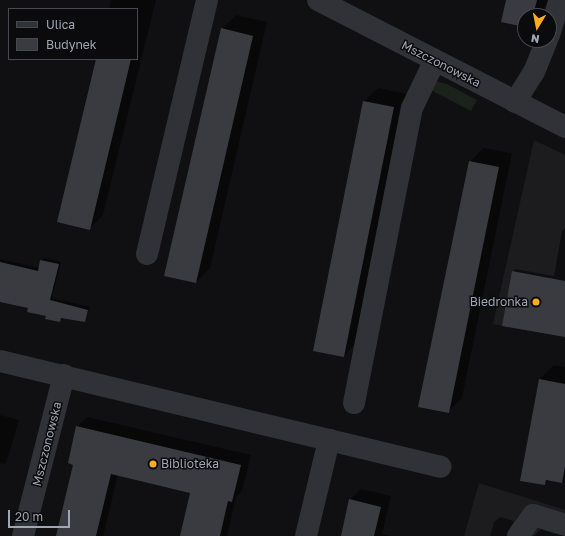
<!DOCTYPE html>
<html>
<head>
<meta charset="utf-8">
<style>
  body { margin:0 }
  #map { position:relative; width:565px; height:536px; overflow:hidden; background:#101012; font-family:"Golos Text",sans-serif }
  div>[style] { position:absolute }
  .built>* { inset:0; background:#1c1c1f }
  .green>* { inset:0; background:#1a221b }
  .shadow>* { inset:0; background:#0007 }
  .building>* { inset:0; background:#3a3b40 }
  .minor>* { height:22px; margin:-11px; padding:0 11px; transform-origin:11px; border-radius:11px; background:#313237 }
  .dots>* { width:11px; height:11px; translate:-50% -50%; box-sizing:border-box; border:2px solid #0b0b0d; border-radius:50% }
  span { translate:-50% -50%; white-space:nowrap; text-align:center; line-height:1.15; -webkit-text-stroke:3px #0b0b0d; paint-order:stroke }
  .street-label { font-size:12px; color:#a0a7b4 }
  .poi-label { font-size:12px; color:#a0a7b4 }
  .right { translate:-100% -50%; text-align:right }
  .left { translate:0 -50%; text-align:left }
  .legend { position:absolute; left:8px; top:8px; width:130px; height:52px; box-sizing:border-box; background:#0b0b0d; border:1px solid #474950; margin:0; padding:5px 7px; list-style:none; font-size:12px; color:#a0a7b4 }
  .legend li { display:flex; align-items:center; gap:8px; height:20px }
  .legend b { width:20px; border:1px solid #474950 }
  .north { position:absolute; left:517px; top:8px; width:40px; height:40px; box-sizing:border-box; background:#0b0b0d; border:1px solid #474950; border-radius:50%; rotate:190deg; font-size:11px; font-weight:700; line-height:16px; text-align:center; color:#a0a7b4 }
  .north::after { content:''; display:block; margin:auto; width:14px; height:18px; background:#ffad1b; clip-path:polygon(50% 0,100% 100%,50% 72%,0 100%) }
  .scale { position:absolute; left:8px; top:510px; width:62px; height:18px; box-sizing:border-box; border:2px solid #a0a7b4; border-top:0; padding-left:5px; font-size:12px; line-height:14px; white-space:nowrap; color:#a0a7b4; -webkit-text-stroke:3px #0b0b0d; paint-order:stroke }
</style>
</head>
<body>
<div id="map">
  <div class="built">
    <div style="clip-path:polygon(534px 140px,565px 155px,565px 337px,493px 324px)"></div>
    <div style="clip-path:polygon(479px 483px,565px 510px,565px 536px,464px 536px)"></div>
  </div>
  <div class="green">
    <div style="clip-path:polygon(435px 81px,447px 84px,477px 100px,471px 111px,427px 88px)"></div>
  </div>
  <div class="shadow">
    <div style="clip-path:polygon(111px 0,156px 0,103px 215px,90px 228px,97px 59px,137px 59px,137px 9px,109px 9px)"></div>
    <div style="clip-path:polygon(507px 0,547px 0,542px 16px,525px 16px,525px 26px)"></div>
    <div style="clip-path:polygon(236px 15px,267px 22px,210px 268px,196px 282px,222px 29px)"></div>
    <div style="clip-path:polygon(378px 88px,407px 94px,357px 342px,344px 356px,364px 101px)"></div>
    <div style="clip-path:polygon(483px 148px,512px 153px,462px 398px,448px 412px,470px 162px)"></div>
    <div style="clip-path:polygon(565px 228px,565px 336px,513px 271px,515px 269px,554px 276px,562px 231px)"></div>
    <div style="clip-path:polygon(44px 258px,61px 262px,52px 298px,90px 307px,85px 321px,63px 318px,60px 321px,30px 308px,0 301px,0 259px,40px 268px)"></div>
    <div style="clip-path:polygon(554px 365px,565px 367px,565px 479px,562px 482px,549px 480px,545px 484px,540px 379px)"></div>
    <div style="clip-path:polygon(0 415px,19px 420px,6px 464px,0 463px)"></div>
    <div style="clip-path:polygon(87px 417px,251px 455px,242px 491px,236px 497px,227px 536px,181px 536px,192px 492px,118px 474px,103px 536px,58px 536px,74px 464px,77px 427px)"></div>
    <div style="clip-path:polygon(361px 489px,391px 496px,382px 534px,391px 536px,342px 536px,350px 500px)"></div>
    <div style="clip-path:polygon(500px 517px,514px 521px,510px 528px,512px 536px,490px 536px,494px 522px)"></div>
    <div style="clip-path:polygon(541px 529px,565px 536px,534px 536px)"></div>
  </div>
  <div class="building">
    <div style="clip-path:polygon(506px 0,537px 0,533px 16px,525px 16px,525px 27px,501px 22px)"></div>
    <div style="clip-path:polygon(221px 28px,253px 36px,196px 283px,164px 276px)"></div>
    <div style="clip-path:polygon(96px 59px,131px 59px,90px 230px,57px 222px)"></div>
    <div style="clip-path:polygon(363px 101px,394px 107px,344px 357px,313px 351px)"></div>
    <div style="clip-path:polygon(469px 161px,499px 167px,449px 413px,418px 407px)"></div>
    <div style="clip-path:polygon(40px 260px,59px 264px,50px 300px,88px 310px,85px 322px,61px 318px,60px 322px,45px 319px,46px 316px,27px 312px,28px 308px,0 302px,0 262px,38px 271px)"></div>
    <div style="clip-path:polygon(512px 271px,565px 281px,565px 337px,502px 326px)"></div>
    <div style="clip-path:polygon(539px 379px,565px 384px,565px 467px,562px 483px,546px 480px,545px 485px,520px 481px)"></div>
    <div style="clip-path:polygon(76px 426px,241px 465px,232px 502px,228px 501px,220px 536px,180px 536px,190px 493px,111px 474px,96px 536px,56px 536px,73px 465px,68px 463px)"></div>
    <div style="clip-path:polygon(349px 499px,381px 507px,374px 536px,341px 536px)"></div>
  </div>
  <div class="minor">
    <div style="left:318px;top:0;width:278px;rotate:27.2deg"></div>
    <div style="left:549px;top:35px;width:37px;rotate:-73deg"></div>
    <div style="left:515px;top:102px;width:36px;rotate:-58deg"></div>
    <div style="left:534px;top:72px;width:35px;rotate:-68deg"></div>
    <div style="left:147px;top:254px;width:261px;rotate:-76.7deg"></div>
    <div style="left:0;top:361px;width:453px;rotate:13.5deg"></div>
    <div style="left:354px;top:403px;width:301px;rotate:-78.9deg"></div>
    <div style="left:412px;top:108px;width:53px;rotate:-64.4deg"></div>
    <div style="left:23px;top:536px;width:166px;rotate:-75.7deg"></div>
    <div style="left:306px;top:536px;width:99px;rotate:-76.5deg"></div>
    <div style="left:518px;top:536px;width:26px;rotate:-54deg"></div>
    <div style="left:533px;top:515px;width:34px;rotate:17deg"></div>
  </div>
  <div class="dots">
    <div style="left:536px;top:302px;background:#ffad1b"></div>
    <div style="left:153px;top:464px;background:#ffad1b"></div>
  </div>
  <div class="street-label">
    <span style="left:441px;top:64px;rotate:27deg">Mszczonowska</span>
    <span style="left:47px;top:444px;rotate:-76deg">Mszczonowska</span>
  </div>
  <div class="poi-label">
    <span class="right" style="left:528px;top:302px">Biedronka</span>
    <span class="left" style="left:161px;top:464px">Biblioteka</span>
  </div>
  <ul class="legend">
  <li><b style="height:5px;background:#313237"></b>Ulica</li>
  <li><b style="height:11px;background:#3a3b40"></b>Budynek</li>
  </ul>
  <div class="north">N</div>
  <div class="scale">20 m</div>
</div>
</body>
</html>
